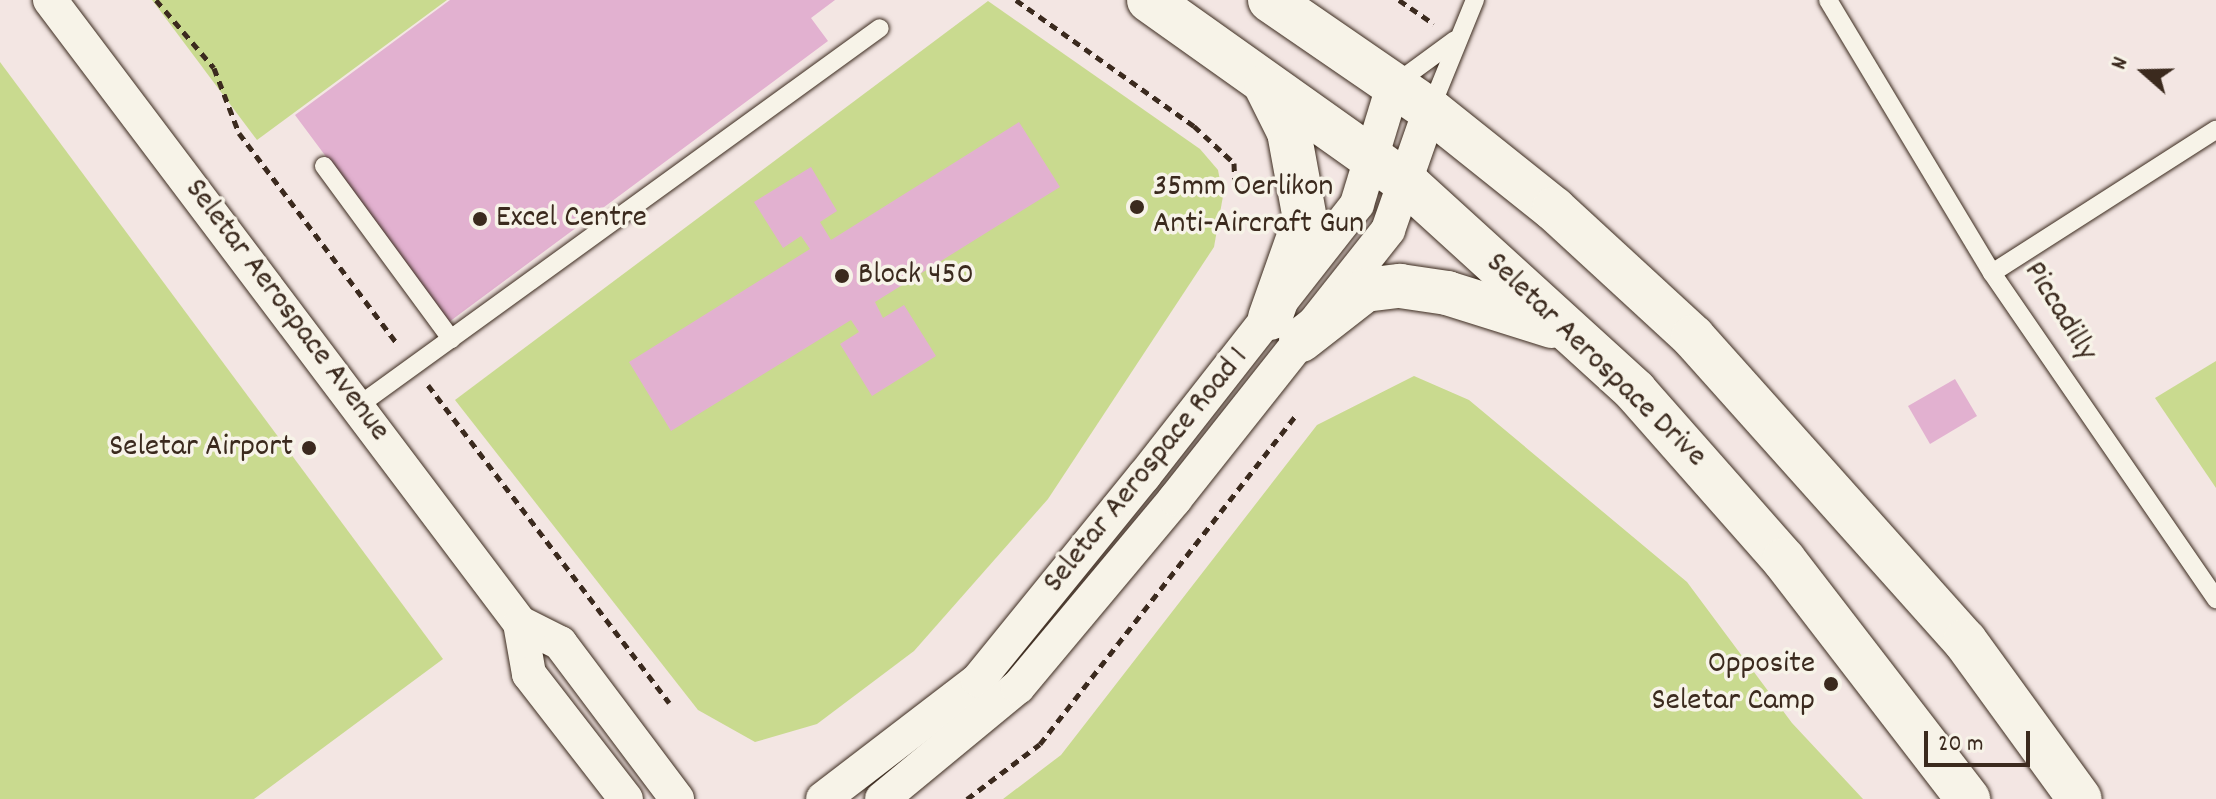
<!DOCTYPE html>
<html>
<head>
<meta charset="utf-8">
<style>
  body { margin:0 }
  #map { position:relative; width:2216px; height:799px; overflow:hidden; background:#f3e6e3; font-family:Dekko,sans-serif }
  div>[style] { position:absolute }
  .green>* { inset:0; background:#c9da8f }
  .building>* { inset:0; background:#e2b1d0 }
  .path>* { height:5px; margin-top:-2.5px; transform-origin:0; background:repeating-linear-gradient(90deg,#3b2a1e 0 8px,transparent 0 14px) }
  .roads { filter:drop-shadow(0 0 2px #3b2a1e) drop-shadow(0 0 2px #3b2a1e) }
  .lane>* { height:18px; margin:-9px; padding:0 9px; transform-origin:9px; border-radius:9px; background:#f7f3e8 }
  .street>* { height:34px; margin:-17px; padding:0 17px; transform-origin:17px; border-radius:17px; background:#f7f3e8 }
  .secondary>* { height:44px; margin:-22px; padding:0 22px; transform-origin:22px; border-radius:22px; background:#f7f3e8 }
  .dots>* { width:22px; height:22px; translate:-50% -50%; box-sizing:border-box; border:4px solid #f7f3e8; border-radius:50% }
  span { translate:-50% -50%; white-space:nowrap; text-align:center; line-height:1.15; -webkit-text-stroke:7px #f7f3e8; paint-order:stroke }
  .poi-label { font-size:32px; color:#3b2a1e }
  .left { translate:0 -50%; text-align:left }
  .right { translate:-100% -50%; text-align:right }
  .street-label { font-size:32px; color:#3b2a1e }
  .north { position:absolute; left:2104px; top:32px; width:80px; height:80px; -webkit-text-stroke:6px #f7f3e8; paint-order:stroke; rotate:290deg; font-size:22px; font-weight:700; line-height:32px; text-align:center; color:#3b2a1e }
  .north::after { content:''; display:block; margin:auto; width:28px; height:36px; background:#3b2a1e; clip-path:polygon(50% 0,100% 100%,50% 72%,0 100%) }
  .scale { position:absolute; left:1924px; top:731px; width:106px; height:36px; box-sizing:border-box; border:4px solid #3b2a1e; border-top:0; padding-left:10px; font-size:24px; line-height:28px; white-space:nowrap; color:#3b2a1e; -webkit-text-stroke:6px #f7f3e8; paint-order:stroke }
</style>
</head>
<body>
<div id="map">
  <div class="green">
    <div style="clip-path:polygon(152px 0,447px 0,257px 140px)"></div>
    <div style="clip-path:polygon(988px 1px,1200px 149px,1218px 170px,1223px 196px,1214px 247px,1048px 499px,914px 651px,817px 724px,755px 742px,698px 710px,455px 400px)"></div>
    <div style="clip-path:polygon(0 62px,443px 659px,254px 799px,0 799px)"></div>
    <div style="clip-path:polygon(2216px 361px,2216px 488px,2155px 398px)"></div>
    <div style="clip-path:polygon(1414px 376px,1469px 400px,1687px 582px,1792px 723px,1863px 799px,1003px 799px,1061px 755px,1317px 425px)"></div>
  </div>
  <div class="building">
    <div style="clip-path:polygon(450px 0,835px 0,811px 18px,828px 41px,449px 322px,295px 115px)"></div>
    <div style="clip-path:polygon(1019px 122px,1060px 187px,875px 302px,883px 318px,904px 305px,936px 356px,872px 396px,840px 344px,859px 332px,851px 320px,671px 431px,629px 362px,810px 249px,801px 236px,783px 248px,754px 202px,811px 167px,837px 211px,820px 222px,831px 240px)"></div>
    <div style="clip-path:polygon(1955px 379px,1977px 416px,1930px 444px,1908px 406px)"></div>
  </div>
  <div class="path">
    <div style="left:156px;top:0;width:89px;rotate:49.5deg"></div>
    <div style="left:214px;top:68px;width:70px;rotate:69deg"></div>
    <div style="left:239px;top:133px;width:265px;rotate:53.1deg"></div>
    <div style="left:1016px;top:0;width:218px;rotate:35.3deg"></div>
    <div style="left:1194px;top:126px;width:54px;rotate:42.8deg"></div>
    <div style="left:1234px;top:163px;width:25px;rotate:88deg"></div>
    <div style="left:1399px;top:0;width:42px;rotate:34.4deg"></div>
    <div style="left:428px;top:385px;width:399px;rotate:52.8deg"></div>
    <div style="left:967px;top:799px;width:91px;rotate:-37deg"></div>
    <div style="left:1040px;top:744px;width:415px;rotate:-52.1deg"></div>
  </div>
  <div class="roads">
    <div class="lane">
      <div style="left:1828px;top:0;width:318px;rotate:59deg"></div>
      <div style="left:1992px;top:273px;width:396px;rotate:55.5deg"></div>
      <div style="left:1395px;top:84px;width:74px;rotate:-36.3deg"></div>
      <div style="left:1430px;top:110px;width:119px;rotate:-67.8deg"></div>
      <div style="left:324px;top:166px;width:215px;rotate:53.7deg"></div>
      <div style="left:1992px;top:273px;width:266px;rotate:-32.6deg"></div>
      <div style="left:358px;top:406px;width:644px;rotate:-35.91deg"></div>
    </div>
    <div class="street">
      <div style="left:50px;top:0;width:780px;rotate:52.97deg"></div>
      <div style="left:520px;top:623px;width:45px;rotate:26.6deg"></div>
      <div style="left:560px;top:643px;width:195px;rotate:53.1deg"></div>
      <div style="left:520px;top:623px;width:52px;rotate:80deg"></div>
      <div style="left:529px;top:674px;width:158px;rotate:52.2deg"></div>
      <div style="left:823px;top:799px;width:195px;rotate:-37.5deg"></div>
      <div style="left:978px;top:680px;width:263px;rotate:-50.9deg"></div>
      <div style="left:1144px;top:476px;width:345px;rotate:-51.9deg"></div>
      <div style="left:1357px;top:204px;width:123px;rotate:-73deg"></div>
      <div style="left:882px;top:799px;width:176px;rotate:-39.5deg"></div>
      <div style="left:1018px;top:687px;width:245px;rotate:-50.1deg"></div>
      <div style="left:1175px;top:499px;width:343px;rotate:-51.6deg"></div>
      <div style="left:1388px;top:230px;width:127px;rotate:-70.7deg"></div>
    </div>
    <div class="secondary">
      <div style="left:1149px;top:0;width:319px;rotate:35.4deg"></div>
      <div style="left:1409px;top:185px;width:306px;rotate:42.3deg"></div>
      <div style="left:1635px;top:391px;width:225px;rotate:48.6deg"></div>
      <div style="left:1784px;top:560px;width:302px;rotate:52.4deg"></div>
      <div style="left:1270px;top:0;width:194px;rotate:34.5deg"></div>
      <div style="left:1430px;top:110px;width:159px;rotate:38.6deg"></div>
      <div style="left:1554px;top:209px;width:189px;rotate:42.6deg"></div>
      <div style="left:1693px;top:337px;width:408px;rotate:48.2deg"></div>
      <div style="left:1965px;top:641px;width:195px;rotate:54deg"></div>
      <div style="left:1266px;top:86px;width:51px;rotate:63.4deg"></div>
      <div style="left:1289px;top:132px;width:88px;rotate:79.6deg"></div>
      <div style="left:1305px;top:219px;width:105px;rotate:109.5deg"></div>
      <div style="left:1301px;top:340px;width:81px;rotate:-38deg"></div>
      <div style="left:1365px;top:290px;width:35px;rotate:-7deg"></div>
      <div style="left:1400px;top:286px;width:48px;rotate:8.5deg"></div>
      <div style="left:1447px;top:293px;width:110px;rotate:17.4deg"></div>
    </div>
  </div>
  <div class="dots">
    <div style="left:1137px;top:207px;background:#3b2a1e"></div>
    <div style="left:480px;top:219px;background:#3b2a1e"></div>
    <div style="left:842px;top:276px;background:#3b2a1e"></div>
    <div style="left:309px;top:448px;background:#3b2a1e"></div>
    <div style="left:1831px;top:684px;background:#3b2a1e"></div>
  </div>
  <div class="poi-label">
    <span class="left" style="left:1153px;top:207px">35mm Oerlikon<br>Anti-Aircraft Gun</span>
    <span class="left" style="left:496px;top:219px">Excel Centre</span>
    <span class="left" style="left:858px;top:276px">Block 450</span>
    <span class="right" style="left:293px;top:448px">Seletar Airport</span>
    <span class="right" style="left:1815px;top:684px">Opposite<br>Seletar Camp</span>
  </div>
  <div class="street-label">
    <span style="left:286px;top:311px;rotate:53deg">Seletar Aerospace Avenue</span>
    <span style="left:2059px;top:312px;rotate:58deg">Piccadilly</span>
    <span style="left:1595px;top:361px;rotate:44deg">Seletar Aerospace Drive</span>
    <span style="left:1147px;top:471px;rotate:-51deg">Seletar Aerospace Road 1</span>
  </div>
  <div class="north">N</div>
  <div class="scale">20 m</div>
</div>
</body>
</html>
